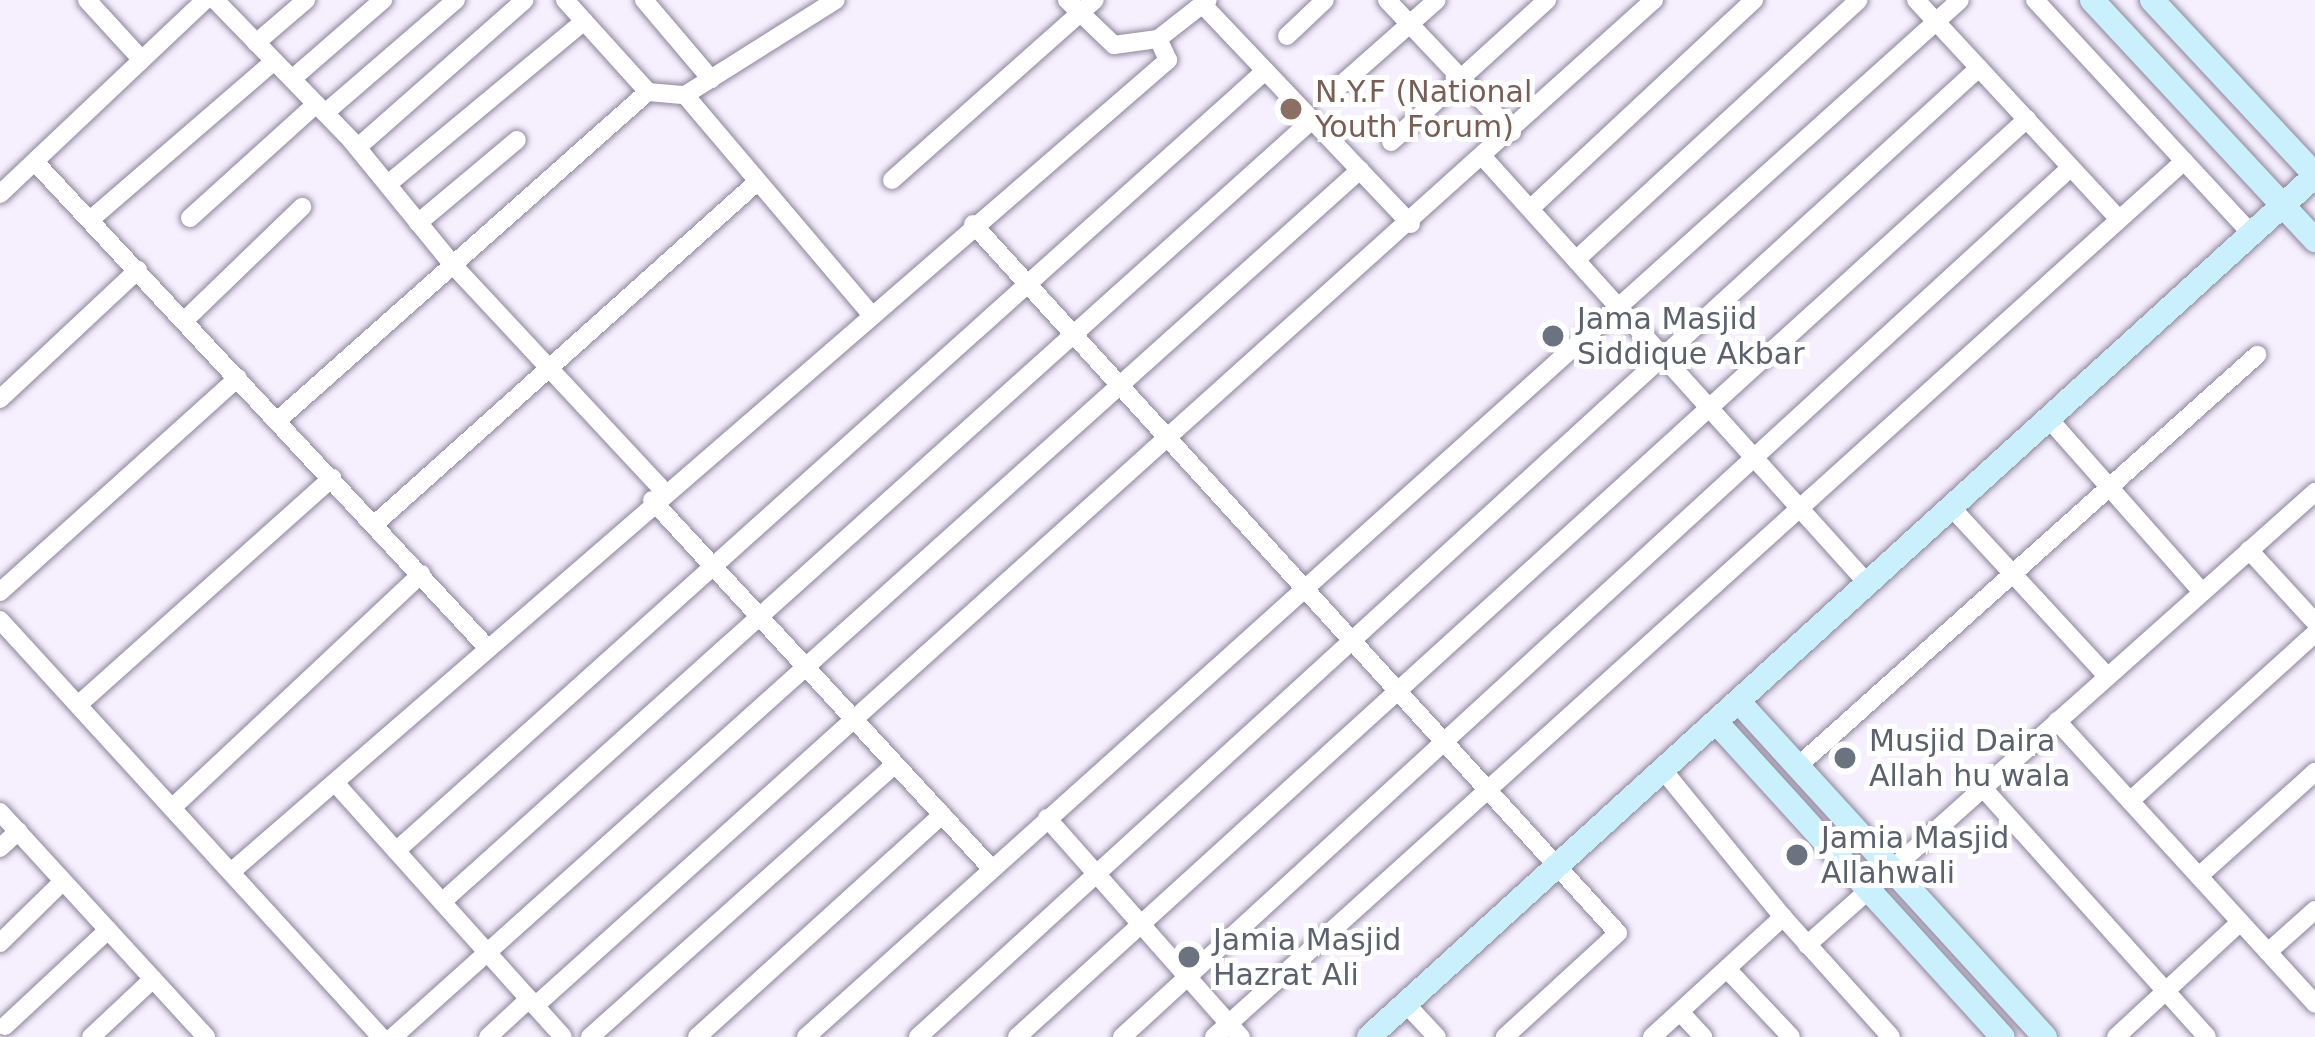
<!DOCTYPE html>
<html>
<head>
<meta charset="utf-8">
<style>
  body { margin:0 }
  #map { position:relative; width:2315px; height:1037px; overflow:hidden; background:#f5effe; font-family:"DejaVu Sans",sans-serif }
  div>[style] { position:absolute }
  .roads { filter:drop-shadow(0 0 3px #8d849a) drop-shadow(0 0 3px #8d849a) }
  .street>* { height:18px; margin:-9px; padding:0 9px; transform-origin:9px; border-radius:9px; background:#fff }
  .secondary>* { height:24px; margin:-12px; padding:0 12px; transform-origin:12px; border-radius:12px; background:#caf0fe }
  .dots>* { width:33px; height:33px; translate:-50% -50%; box-sizing:border-box; border:6px solid #fff; border-radius:50% }
  span { translate:-50% -50%; white-space:nowrap; text-align:center; line-height:1.15; -webkit-text-stroke:10px #fff; paint-order:stroke }
  .education-label { font-size:30px; color:#785e54 }
  .left { translate:0 -50%; text-align:left }
  .worship-label { font-size:30px; color:#5b616d }
</style>
</head>
<body>
<div id="map">
  <div class="roads">
    <div class="street">
      <div style="left:87px;top:0;width:81px;rotate:47.5deg"></div>
      <div style="left:215px;top:0;width:195px;rotate:45.8deg"></div>
      <div style="left:351px;top:140px;width:161px;rotate:50.8deg"></div>
      <div style="left:453px;top:265px;width:308px;rotate:47deg"></div>
      <div style="left:565px;top:0;width:124px;rotate:47.9deg"></div>
      <div style="left:648px;top:92px;width:37px;rotate:5deg"></div>
      <div style="left:685px;top:95px;width:286px;rotate:49.7deg"></div>
      <div style="left:644px;top:0;width:104px;rotate:49.7deg"></div>
      <div style="left:1067px;top:0;width:65px;rotate:43.8deg"></div>
      <div style="left:1114px;top:45px;width:44px;rotate:-7.8deg"></div>
      <div style="left:1158px;top:39px;width:63px;rotate:-38deg"></div>
      <div style="left:1387px;top:0;width:182px;rotate:46.6deg"></div>
      <div style="left:1916px;top:0;width:297px;rotate:47.2deg"></div>
      <div style="left:2035px;top:0;width:318px;rotate:47.2deg"></div>
      <div style="left:1203px;top:5px;width:302px;rotate:46.5deg"></div>
      <div style="left:1287px;top:36px;width:52px;rotate:-43.5deg"></div>
      <div style="left:256px;top:43px;width:66px;rotate:-40.7deg"></div>
      <div style="left:292px;top:79px;width:121px;rotate:-41deg"></div>
      <div style="left:1334px;top:91px;width:137px;rotate:-41.5deg"></div>
      <div style="left:685px;top:95px;width:178px;rotate:-32.2deg"></div>
      <div style="left:325px;top:113px;width:173px;rotate:-40.8deg"></div>
      <div style="left:1391px;top:142px;width:211px;rotate:-42.3deg"></div>
      <div style="left:358px;top:147px;width:222px;rotate:-41.4deg"></div>
      <div style="left:1483px;top:157px;width:575px;rotate:47.96deg"></div>
      <div style="left:35px;top:162px;width:660px;rotate:47.03deg"></div>
      <div style="left:892px;top:180px;width:271px;rotate:-41.6deg"></div>
      <div style="left:388px;top:184px;width:255px;rotate:-39.7deg"></div>
      <div style="left:0;top:194px;width:282px;rotate:-43.4deg"></div>
      <div style="left:1531px;top:208px;width:305px;rotate:-43deg"></div>
      <div style="left:190px;top:218px;width:170px;rotate:-42.1deg"></div>
      <div style="left:90px;top:220px;width:243px;rotate:-40.8deg"></div>
      <div style="left:418px;top:223px;width:129px;rotate:-40deg"></div>
      <div style="left:973px;top:224px;width:958px;rotate:47.71deg"></div>
      <div style="left:1618px;top:933px;width:154px;rotate:137.4deg"></div>
      <div style="left:1578px;top:258px;width:381px;rotate:-42.6deg"></div>
      <div style="left:185px;top:320px;width:163px;rotate:-44deg"></div>
      <div style="left:0;top:399px;width:189px;rotate:-43.1deg"></div>
      <div style="left:2049px;top:419px;width:231px;rotate:48.5deg"></div>
      <div style="left:277px;top:421px;width:496px;rotate:-41.6deg"></div>
      <div style="left:652px;top:500px;width:500px;rotate:47.35deg"></div>
      <div style="left:1952px;top:508px;width:229px;rotate:47.3deg"></div>
      <div style="left:375px;top:524px;width:511px;rotate:-41.83deg"></div>
      <div style="left:2249px;top:550px;width:98px;rotate:47.5deg"></div>
      <div style="left:0;top:592px;width:320px;rotate:-42deg"></div>
      <div style="left:0;top:620px;width:565px;rotate:47.58deg"></div>
      <div style="left:78px;top:705px;width:341px;rotate:-41.8deg"></div>
      <div style="left:2057px;top:721px;width:383px;rotate:47.6deg"></div>
      <div style="left:1797px;top:767px;width:618px;rotate:-41.85deg"></div>
      <div style="left:1663px;top:770px;width:190px;rotate:50.8deg"></div>
      <div style="left:337px;top:785px;width:338px;rotate:48.1deg"></div>
      <div style="left:1982px;top:787px;width:336px;rotate:48deg"></div>
      <div style="left:2130px;top:801px;width:250px;rotate:-42.2deg"></div>
      <div style="left:172px;top:808px;width:342px;rotate:-43.2deg"></div>
      <div style="left:0;top:812px;width:305px;rotate:47.5deg"></div>
      <div style="left:1047px;top:818px;width:293px;rotate:48.5deg"></div>
      <div style="left:0;top:848px;width:25px;rotate:-43deg"></div>
      <div style="left:396px;top:851px;width:1168px;rotate:-41.91deg"></div>
      <div style="left:231px;top:872px;width:1240px;rotate:-40.91deg"></div>
      <div style="left:1168px;top:60px;width:23px;rotate:-115deg"></div>
      <div style="left:2199px;top:876px;width:156px;rotate:-41.9deg"></div>
      <div style="left:442px;top:902px;width:1170px;rotate:-41.95deg"></div>
      <div style="left:0;top:943px;width:88px;rotate:-44.5deg"></div>
      <div style="left:1807px;top:945px;width:681px;rotate:-41.72deg"></div>
      <div style="left:2268px;top:952px;width:63px;rotate:-41.8deg"></div>
      <div style="left:1727px;top:969px;width:93px;rotate:46.7deg"></div>
      <div style="left:1406px;top:1004px;width:45px;rotate:46.8deg"></div>
      <div style="left:535px;top:1006px;width:1505px;rotate:-41.96deg"></div>
      <div style="left:1680px;top:1012px;width:34px;rotate:47deg"></div>
      <div style="left:5px;top:1026px;width:141px;rotate:-43deg"></div>
      <div style="left:91px;top:1037px;width:85px;rotate:-43.1deg"></div>
      <div style="left:393px;top:1037px;width:1299px;rotate:-41.88deg"></div>
      <div style="left:488px;top:1037px;width:56px;rotate:-42.8deg"></div>
      <div style="left:590px;top:1037px;width:409px;rotate:-41.8deg"></div>
      <div style="left:697px;top:1037px;width:331px;rotate:-42.2deg"></div>
      <div style="left:806px;top:1037px;width:1551px;rotate:-41.94deg"></div>
      <div style="left:918px;top:1037px;width:1437px;rotate:-42.41deg"></div>
      <div style="left:1017px;top:1037px;width:1365px;rotate:-42.27deg"></div>
      <div style="left:1122px;top:1037px;width:1287px;rotate:-42.51deg"></div>
      <div style="left:1214px;top:1037px;width:1307px;rotate:-42.08deg"></div>
      <div style="left:1652px;top:1037px;width:178px;rotate:-42.5deg"></div>
      <div style="left:1783px;top:917px;width:161px;rotate:48deg"></div>
      <div style="left:2116px;top:1037px;width:169px;rotate:-42.8deg"></div>
    </div>
    <div class="secondary">
      <div style="left:2092px;top:0;width:328px;rotate:47.1deg"></div>
      <div style="left:2152px;top:0;width:239px;rotate:47deg"></div>
      <div style="left:1739px;top:702px;width:454px;rotate:47.6deg"></div>
      <div style="left:1716px;top:722px;width:426px;rotate:47.7deg"></div>
      <div style="left:1369px;top:1037px;width:1279px;rotate:-42.31deg"></div>
    </div>
  </div>
  <div class="dots">
    <div style="left:1291px;top:109px;background:#8d6e63"></div>
    <div style="left:1553px;top:336px;background:#6b7280"></div>
    <div style="left:1845px;top:758px;background:#6b7280"></div>
    <div style="left:1797px;top:855px;background:#6b7280"></div>
    <div style="left:1189px;top:957px;background:#6b7280"></div>
  </div>
  <div class="education-label">
    <span class="left" style="left:1315px;top:109px">N.Y.F (National<br>Youth Forum)</span>
  </div>
  <div class="worship-label">
    <span class="left" style="left:1577px;top:336px">Jama Masjid<br>Siddique Akbar</span>
    <span class="left" style="left:1869px;top:758px">Musjid Daira<br>Allah hu wala</span>
    <span class="left" style="left:1821px;top:855px">Jamia Masjid<br>Allahwali</span>
    <span class="left" style="left:1213px;top:957px">Jamia Masjid<br>Hazrat Ali</span>
  </div>
</div>
</body>
</html>
